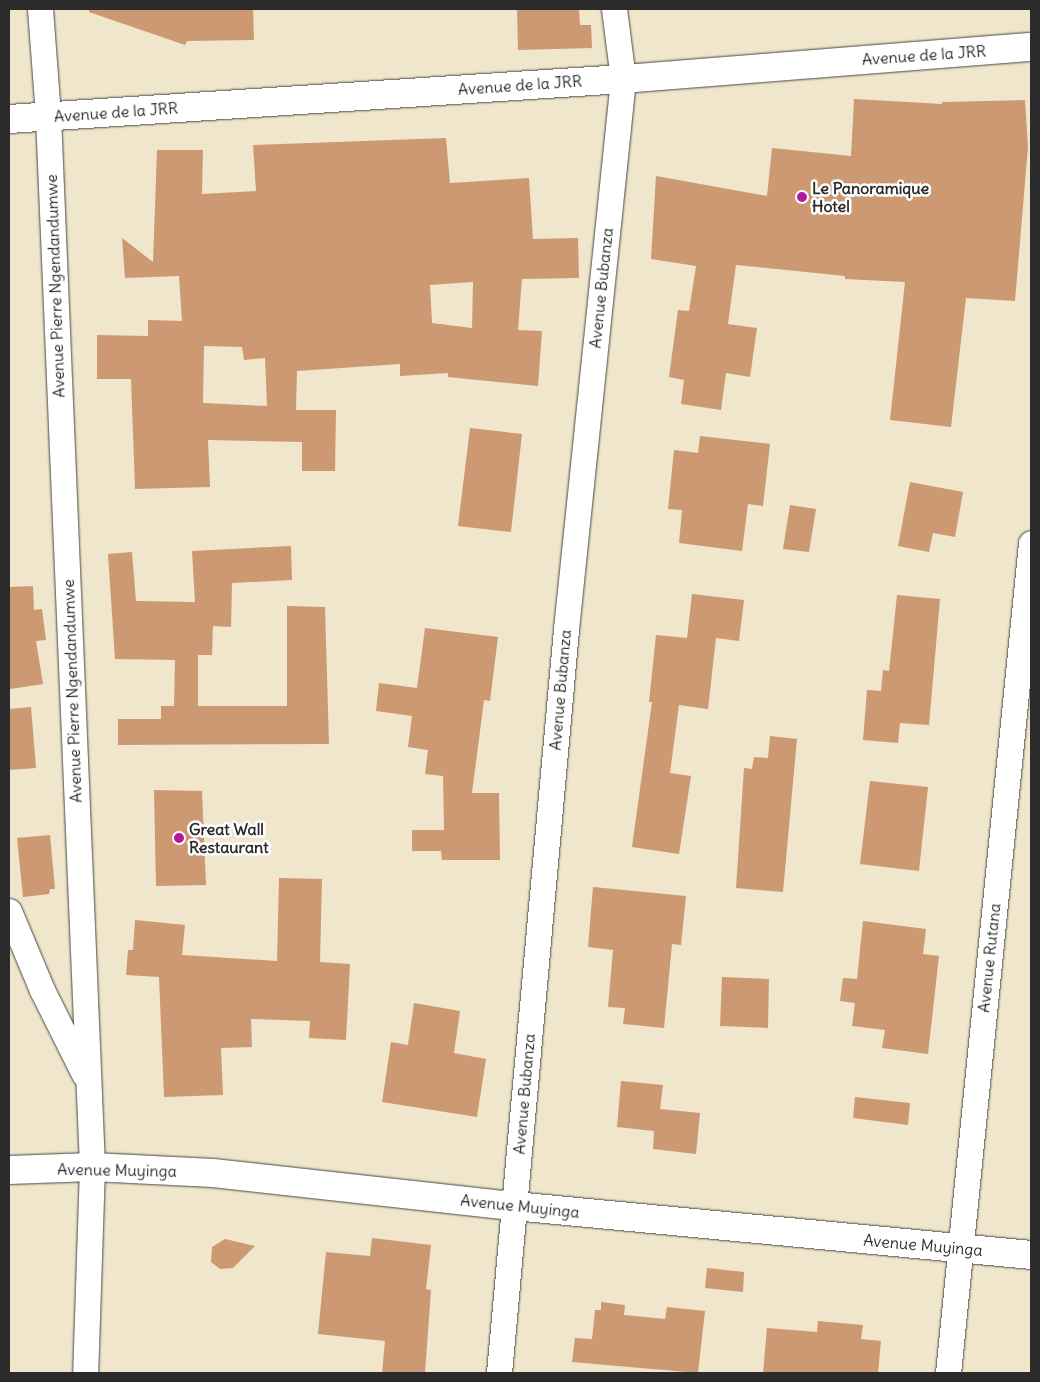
<!DOCTYPE html>
<html>
<head>
<meta charset="utf-8">
<style>
  body { margin:0 }
  #map { position:relative; width:1040px; height:1382px; overflow:hidden; background:#efe6cb; font-family:Delius,sans-serif }
  div>[style] { position:absolute }
  .building>* { inset:0; background:#cc9973 }
  .roads { filter:drop-shadow(0 0 1px #484743) drop-shadow(0 0 1px #484743) }
  .minor>* { height:25px; margin:-12.5px; padding:0 12.5px; transform-origin:12.5px; border-radius:12.5px; background:#fff }
  .tertiary>* { height:28px; margin:-14px; padding:0 14px; transform-origin:14px; border-radius:14px; background:#fff }
  .dots>* { width:14px; height:14px; translate:-50% -50%; box-sizing:border-box; border:2px solid #fff; border-radius:50% }
  span { translate:-50% -50%; white-space:nowrap; text-align:center; line-height:1.15; -webkit-text-stroke:5px #fff; paint-order:stroke }
  .street-label { font-size:16px; color:#2b2b2b }
  .poi-label { font-size:16px; color:#2b2b2b; font-weight:700 }
  .left { translate:0 -50%; text-align:left }
  .frame { position:absolute; inset:0; border:10px solid #2b2b2b; pointer-events:none }
</style>
</head>
<body>
<div id="map">
  <div class="building">
    <div style="clip-path:polygon(89px 9px,253px 9px,254px 40px,187px 41px,185px 45px,89px 12px)"></div>
    <div style="clip-path:polygon(517px 9px,579px 9px,580px 25px,591px 25px,592px 48px,518px 50px)"></div>
    <div style="clip-path:polygon(854px 99px,942px 104px,942px 102px,1025px 100px,1028px 147px,1015px 301px,966px 298px,951px 427px,890px 420px,905px 282px,845px 279px,845px 276px,736px 265px,728px 324px,757px 328px,750px 377px,726px 373px,721px 410px,681px 404px,684px 380px,669px 377px,678px 310px,689px 311px,696px 266px,651px 259px,656px 176px,767px 196px,772px 148px,851px 156px)"></div>
    <div style="clip-path:polygon(evenodd,446px 138px,450px 183px,529px 178px,533px 239px,578px 238px,579px 278px,522px 279px,518px 330px,542px 331px,538px 386px,448px 377px,448px 373px,400px 376px,400px 364px,297px 371px,296px 410px,336px 410px,335px 471px,302px 471px,302px 442px,208px 440px,210px 487px,135px 489px,131px 379px,97px 379px,97px 335px,148px 336px,148px 320px,182px 321px,179px 276px,125px 278px,122px 238px,153px 262px,157px 150px,203px 150px,202px 194px,256px 191px,253px 145px,446px 138px,473px 282px,472px 328px,432px 323px,430px 285px,473px 282px,446px 138px,204px 346px,242px 347px,244px 360px,265px 358px,267px 406px,203px 403px,204px 346px)"></div>
    <div style="clip-path:polygon(470px 428px,522px 434px,511px 532px,458px 526px)"></div>
    <div style="clip-path:polygon(700px 436px,770px 444px,763px 506px,748px 504px,742px 551px,679px 543px,682px 510px,668px 509px,674px 450px,698px 453px)"></div>
    <div style="clip-path:polygon(910px 482px,963px 492px,955px 537px,933px 533px,929px 552px,898px 546px)"></div>
    <div style="clip-path:polygon(790px 505px,816px 509px,809px 552px,783px 549px)"></div>
    <div style="clip-path:polygon(291px 546px,292px 580px,232px 583px,231px 627px,213px 626px,212px 655px,198px 655px,198px 706px,287px 706px,287px 606px,325px 607px,329px 744px,118px 745px,118px 719px,161px 719px,161px 706px,174px 706px,175px 660px,115px 659px,108px 554px,132px 552px,136px 601px,195px 602px,192px 551px)"></div>
    <div style="clip-path:polygon(33px 586px,34px 610px,42px 609px,46px 640px,36px 641px,43px 684px,10px 689px,9px 587px)"></div>
    <div style="clip-path:polygon(692px 594px,744px 600px,739px 641px,716px 638px,708px 709px,679px 705px,670px 773px,691px 776px,679px 854px,632px 847px,652px 702px,649px 702px,656px 635px,687px 638px)"></div>
    <div style="clip-path:polygon(897px 595px,940px 599px,929px 725px,900px 723px,898px 743px,863px 740px,867px 690px,881px 691px,883px 670px,889px 671px)"></div>
    <div style="clip-path:polygon(425px 628px,498px 637px,490px 701px,484px 700px,472px 793px,499px 793px,500px 860px,442px 860px,441px 851px,412px 851px,412px 830px,444px 830px,443px 776px,425px 774px,428px 750px,408px 747px,412px 716px,376px 711px,379px 683px,417px 688px)"></div>
    <div style="clip-path:polygon(31px 707px,36px 768px,9px 770px,9px 709px)"></div>
    <div style="clip-path:polygon(770px 736px,797px 739px,783px 892px,736px 888px,744px 768px,752px 769px,754px 757px,768px 758px)"></div>
    <div style="clip-path:polygon(870px 781px,928px 787px,919px 871px,860px 864px)"></div>
    <div style="clip-path:polygon(154px 790px,202px 791px,206px 885px,156px 886px)"></div>
    <div style="clip-path:polygon(50px 835px,55px 889px,50px 889px,49px 894px,23px 897px,17px 838px)"></div>
    <div style="clip-path:polygon(279px 878px,322px 879px,320px 962px,350px 964px,346px 1040px,309px 1038px,310px 1021px,251px 1019px,252px 1047px,221px 1048px,223px 1095px,164px 1097px,159px 977px,126px 975px,128px 950px,133px 950px,135px 920px,185px 925px,182px 955px,277px 961px)"></div>
    <div style="clip-path:polygon(593px 887px,686px 896px,681px 945px,672px 944px,664px 1028px,623px 1024px,625px 1008px,608px 1007px,613px 950px,588px 947px)"></div>
    <div style="clip-path:polygon(863px 921px,926px 929px,923px 954px,939px 956px,928px 1054px,882px 1048px,885px 1030px,852px 1026px,855px 1003px,840px 1001px,843px 978px,857px 979px)"></div>
    <div style="clip-path:polygon(722px 977px,769px 979px,768px 1028px,720px 1026px)"></div>
    <div style="clip-path:polygon(414px 1003px,460px 1011px,454px 1053px,486px 1059px,477px 1117px,382px 1102px,391px 1042px,408px 1045px)"></div>
    <div style="clip-path:polygon(621px 1081px,663px 1085px,660px 1109px,700px 1113px,696px 1154px,653px 1149px,654px 1131px,617px 1127px)"></div>
    <div style="clip-path:polygon(855px 1097px,910px 1103px,908px 1125px,853px 1118px)"></div>
    <div style="clip-path:polygon(372px 1238px,431px 1245px,426px 1289px,431px 1290px,425px 1373px,382px 1373px,385px 1341px,318px 1334px,326px 1252px,370px 1256px)"></div>
    <div style="clip-path:polygon(225px 1239px,255px 1246px,233px 1268px,220px 1269px,211px 1262px,212px 1247px)"></div>
    <div style="clip-path:polygon(707px 1268px,744px 1272px,743px 1292px,705px 1288px)"></div>
    <div style="clip-path:polygon(601px 1302px,625px 1305px,624px 1315px,665px 1319px,667px 1307px,705px 1311px,698px 1373px,572px 1362px,575px 1338px,592px 1339px,595px 1310px,601px 1310px)"></div>
    <div style="clip-path:polygon(818px 1321px,863px 1325px,861px 1339px,881px 1341px,878px 1373px,763px 1373px,767px 1328px,817px 1332px)"></div>
  </div>
  <div class="roads">
    <div class="minor">
      <div style="left:40px;top:9px;width:107px;rotate:85.7deg"></div>
      <div style="left:48px;top:116px;width:1052px;rotate:87.6deg"></div>
      <div style="left:92px;top:1167px;width:206px;rotate:91.9deg"></div>
      <div style="left:9px;top:911px;width:86px;rotate:67.3deg"></div>
      <div style="left:42px;top:990px;width:94px;rotate:63.4deg"></div>
      <div style="left:499px;top:1373px;width:747px;rotate:-84.85deg"></div>
      <div style="left:566px;top:629px;width:553px;rotate:-84.08deg"></div>
      <div style="left:623px;top:79px;width:71px;rotate:-97.3deg"></div>
      <div style="left:948px;top:1373px;width:834px;rotate:-84.29deg"></div>
    </div>
    <div class="tertiary">
      <div style="left:9px;top:119px;width:615px;rotate:-3.73deg"></div>
      <div style="left:623px;top:79px;width:409px;rotate:-4.5deg"></div>
      <div style="left:9px;top:1170px;width:83px;rotate:-2.1deg"></div>
      <div style="left:92px;top:1167px;width:121px;rotate:2.8deg"></div>
      <div style="left:213px;top:1173px;width:303px;rotate:6.3deg"></div>
      <div style="left:514px;top:1206px;width:519px;rotate:5.41deg"></div>
    </div>
  </div>
  <div class="dots">
    <div style="left:802px;top:197px;background:#b5179e"></div>
    <div style="left:179px;top:838px;background:#b5179e"></div>
  </div>
  <div class="street-label">
    <span style="left:924px;top:55px;rotate:-4deg">Avenue de la JRR</span>
    <span style="left:520px;top:85px;rotate:-4deg">Avenue de la JRR</span>
    <span style="left:116px;top:112px;rotate:-4deg">Avenue de la JRR</span>
    <span style="left:55px;top:286px;rotate:-92deg">Avenue Pierre Ngendandumwe</span>
    <span style="left:601px;top:288px;rotate:-84deg">Avenue Bubanza</span>
    <span style="left:560px;top:690px;rotate:-85deg">Avenue Bubanza</span>
    <span style="left:72px;top:691px;rotate:-92deg">Avenue Pierre Ngendandumwe</span>
    <span style="left:989px;top:958px;rotate:-84deg">Avenue Rutana</span>
    <span style="left:524px;top:1094px;rotate:-85deg">Avenue Bubanza</span>
    <span style="left:117px;top:1170px;rotate:1deg">Avenue Muyinga</span>
    <span style="left:520px;top:1206px;rotate:6deg">Avenue Muyinga</span>
    <span style="left:923px;top:1245px;rotate:5deg">Avenue Muyinga</span>
  </div>
  <div class="poi-label">
    <span class="left" style="left:812px;top:197px">Le Panoramique<br>Hotel</span>
    <span class="left" style="left:189px;top:838px">Great Wall<br>Restaurant</span>
  </div>
  <div class="frame"></div>
</div>
</body>
</html>
